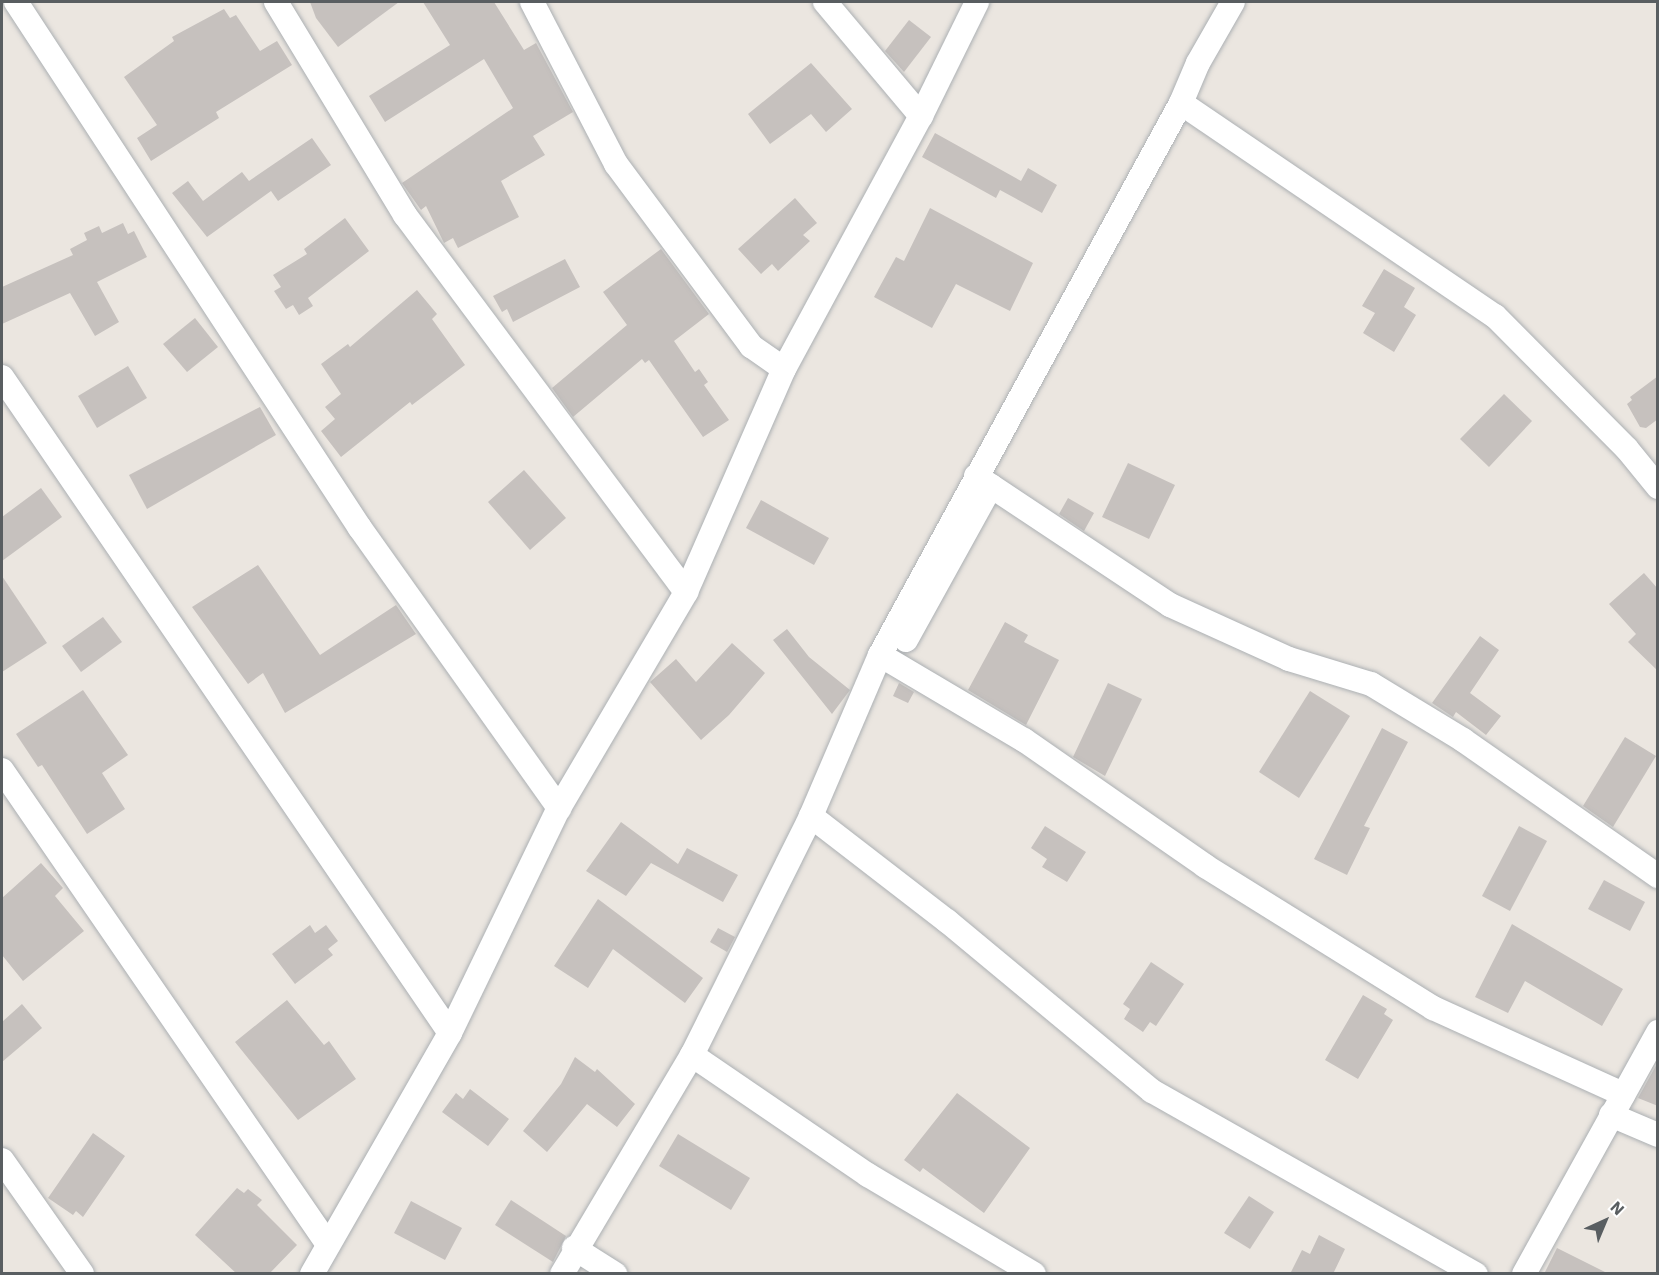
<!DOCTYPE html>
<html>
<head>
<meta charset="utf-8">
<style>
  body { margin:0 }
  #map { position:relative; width:1659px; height:1275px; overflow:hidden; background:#ebe6e0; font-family:"IBM Plex Sans",sans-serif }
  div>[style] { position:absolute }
  .building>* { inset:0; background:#c6c1be }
  .roads { filter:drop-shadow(0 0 2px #acb0b3) drop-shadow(0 0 2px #acb0b3) }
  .street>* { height:24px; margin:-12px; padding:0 12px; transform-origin:12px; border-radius:12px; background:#fff }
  span { translate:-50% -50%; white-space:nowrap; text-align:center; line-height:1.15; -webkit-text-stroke:4.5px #fff; paint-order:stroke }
  .frame { position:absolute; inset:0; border:3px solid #595e61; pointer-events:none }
  .north { position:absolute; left:1575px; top:1191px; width:60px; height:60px; -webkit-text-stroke:4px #fff; paint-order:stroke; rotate:44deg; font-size:16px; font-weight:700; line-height:24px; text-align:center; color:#595e61 }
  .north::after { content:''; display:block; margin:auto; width:21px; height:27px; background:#595e61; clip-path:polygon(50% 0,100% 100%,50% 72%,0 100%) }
</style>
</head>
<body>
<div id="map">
  <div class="building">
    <div style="clip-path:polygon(310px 2px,399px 2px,338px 47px,316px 18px)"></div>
    <div style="clip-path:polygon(423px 2px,494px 2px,524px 50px,536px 43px,573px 112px,533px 136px,545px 155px,501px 181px,519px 217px,458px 248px,453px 238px,444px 243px,426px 206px,421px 210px,402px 183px,513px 108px,484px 59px,385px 122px,369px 96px,450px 45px)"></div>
    <div style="clip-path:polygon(224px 9px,230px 18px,236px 15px,260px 51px,277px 41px,292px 65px,216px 112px,219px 118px,151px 161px,137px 138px,157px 125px,124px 77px,174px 41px,172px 37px)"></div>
    <div style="clip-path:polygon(909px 20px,931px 37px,904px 72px,885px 51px)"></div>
    <div style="clip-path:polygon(811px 63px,852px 109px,826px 132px,811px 114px,770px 144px,748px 114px)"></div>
    <div style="clip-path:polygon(935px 133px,1021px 181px,1028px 168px,1057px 185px,1042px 213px,1000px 190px,996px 198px,922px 157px)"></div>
    <div style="clip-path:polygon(312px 138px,331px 165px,278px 201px,271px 191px,207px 237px,172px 193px,188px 181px,203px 201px,242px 172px,249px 181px)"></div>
    <div style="clip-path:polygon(795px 198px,817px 223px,803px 235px,810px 241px,778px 271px,772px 264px,761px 274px,738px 249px)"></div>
    <div style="clip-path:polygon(930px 208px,1033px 263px,1010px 311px,956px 284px,932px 328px,874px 297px,896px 257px,904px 261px)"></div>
    <div style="clip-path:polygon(345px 218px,369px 251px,308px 298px,313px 306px,299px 315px,293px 305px,286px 309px,274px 291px,281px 287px,273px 275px,307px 254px,304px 249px)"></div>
    <div style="clip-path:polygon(123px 223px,128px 234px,134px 231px,147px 257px,97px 282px,119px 322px,95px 336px,70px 293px,2px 324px,2px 287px,73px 255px,70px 249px,87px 240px,84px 233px,99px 226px,102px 233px)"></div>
    <div style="clip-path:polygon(661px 249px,709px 314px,674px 341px,695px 372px,699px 369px,708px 382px,704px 385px,729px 420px,703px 437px,649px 360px,645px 363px,642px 359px,573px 417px,552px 388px,627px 325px,603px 292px)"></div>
    <div style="clip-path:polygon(565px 259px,580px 287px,513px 322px,507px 309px,502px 312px,493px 296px)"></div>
    <div style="clip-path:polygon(1384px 269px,1415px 288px,1404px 307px,1416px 315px,1394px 352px,1363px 333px,1375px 313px,1362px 306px)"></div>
    <div style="clip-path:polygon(417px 290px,437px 314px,432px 319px,465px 365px,412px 405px,410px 402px,341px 457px,321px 431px,335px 419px,325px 407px,341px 394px,321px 364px,348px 344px,350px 347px)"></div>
    <div style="clip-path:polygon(195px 318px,218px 347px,187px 372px,163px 344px)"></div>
    <div style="clip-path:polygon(128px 366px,147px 398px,97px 428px,78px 396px)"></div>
    <div style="clip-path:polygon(1658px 376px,1658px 419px,1646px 428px,1640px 427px,1627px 404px,1632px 400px,1630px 397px)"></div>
    <div style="clip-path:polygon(1504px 394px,1532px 421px,1489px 467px,1460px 439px)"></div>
    <div style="clip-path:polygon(260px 407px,276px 435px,147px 509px,129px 475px)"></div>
    <div style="clip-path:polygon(1128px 463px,1175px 485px,1149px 539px,1102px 517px)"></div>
    <div style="clip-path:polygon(524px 470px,566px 518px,530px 550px,488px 502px)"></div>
    <div style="clip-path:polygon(41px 488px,62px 517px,2px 561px,2px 517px)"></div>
    <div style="clip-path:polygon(1068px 498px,1094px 513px,1084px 531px,1059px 514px)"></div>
    <div style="clip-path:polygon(761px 500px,829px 538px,814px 565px,746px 528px)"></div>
    <div style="clip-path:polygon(258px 565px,320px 655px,396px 605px,416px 634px,285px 713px,263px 673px,248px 684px,192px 607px)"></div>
    <div style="clip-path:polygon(1644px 573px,1658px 589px,1658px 671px,1628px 642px,1636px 634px,1609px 604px)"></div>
    <div style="clip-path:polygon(2px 576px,47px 643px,2px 672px)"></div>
    <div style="clip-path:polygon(103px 617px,122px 642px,81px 672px,62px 646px)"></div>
    <div style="clip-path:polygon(1005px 622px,1028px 635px,1024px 642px,1059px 660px,1026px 725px,968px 690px)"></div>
    <div style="clip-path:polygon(787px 629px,809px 657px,850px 690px,832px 714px,773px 640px)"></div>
    <div style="clip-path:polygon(1480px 636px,1499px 650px,1470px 693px,1501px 716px,1486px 735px,1456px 712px,1453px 717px,1432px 703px)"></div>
    <div style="clip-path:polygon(732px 643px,765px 673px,729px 715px,701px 740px,650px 682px,676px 659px,696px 682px)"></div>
    <div style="clip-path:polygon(899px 683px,914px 692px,908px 703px,893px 696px)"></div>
    <div style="clip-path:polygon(1108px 683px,1142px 699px,1105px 776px,1073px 757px)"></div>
    <div style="clip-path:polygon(83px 690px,128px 755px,102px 773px,125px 809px,87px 834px,42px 765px,38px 767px,16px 734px)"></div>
    <div style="clip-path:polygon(1310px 691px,1350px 716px,1299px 798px,1259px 772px)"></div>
    <div style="clip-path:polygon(1382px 728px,1408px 742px,1364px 826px,1370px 828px,1347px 875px,1314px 859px)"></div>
    <div style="clip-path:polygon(1625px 737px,1656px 756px,1613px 827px,1583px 806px)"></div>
    <div style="clip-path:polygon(621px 822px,678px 864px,687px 848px,738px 875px,723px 902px,651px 863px,626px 896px,586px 871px)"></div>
    <div style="clip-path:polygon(1045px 826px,1086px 852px,1067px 882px,1042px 867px,1047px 859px,1031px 848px)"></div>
    <div style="clip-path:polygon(1519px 826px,1547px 841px,1510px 911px,1482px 896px)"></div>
    <div style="clip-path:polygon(41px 863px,63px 888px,55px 896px,84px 931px,23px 981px,2px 955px,2px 898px)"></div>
    <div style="clip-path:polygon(1604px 880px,1645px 902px,1630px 931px,1588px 909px)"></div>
    <div style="clip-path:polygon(598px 899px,703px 978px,685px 1003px,613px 949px,588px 988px,554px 966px)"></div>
    <div style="clip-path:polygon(1512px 924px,1623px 989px,1602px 1026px,1525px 981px,1508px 1013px,1475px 997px)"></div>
    <div style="clip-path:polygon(310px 925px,315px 933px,326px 925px,338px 941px,328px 949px,333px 955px,295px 984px,272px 954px)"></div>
    <div style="clip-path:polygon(718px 928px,735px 937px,727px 952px,710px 942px)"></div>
    <div style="clip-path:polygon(1151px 962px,1184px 984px,1156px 1026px,1150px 1022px,1143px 1032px,1124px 1019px,1130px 1009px,1123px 1004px)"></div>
    <div style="clip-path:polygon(1363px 995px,1387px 1009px,1384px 1014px,1393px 1020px,1358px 1079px,1325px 1060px)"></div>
    <div style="clip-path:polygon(287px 1000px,324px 1045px,329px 1041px,356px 1079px,298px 1120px,235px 1042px)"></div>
    <div style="clip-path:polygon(22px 1004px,42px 1028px,2px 1062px,2px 1022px)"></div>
    <div style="clip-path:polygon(575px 1057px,595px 1072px,597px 1069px,635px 1104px,617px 1127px,587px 1104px,547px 1152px,523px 1131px,561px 1084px)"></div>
    <div style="clip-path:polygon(1658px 1062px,1658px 1106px,1638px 1098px)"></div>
    <div style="clip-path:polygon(470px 1089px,509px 1119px,488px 1146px,442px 1112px,456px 1093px,463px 1099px)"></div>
    <div style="clip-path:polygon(957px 1093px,1030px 1148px,984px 1213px,923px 1168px,920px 1172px,904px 1160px)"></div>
    <div style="clip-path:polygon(93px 1133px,125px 1156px,83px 1217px,76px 1211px,73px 1215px,48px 1198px)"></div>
    <div style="clip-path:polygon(678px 1134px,750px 1178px,731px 1210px,659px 1166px)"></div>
    <div style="clip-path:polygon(237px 1188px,244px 1193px,248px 1189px,262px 1200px,257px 1205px,297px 1245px,269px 1274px,237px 1274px,195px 1235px)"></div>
    <div style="clip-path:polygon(1249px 1196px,1274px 1212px,1250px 1249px,1224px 1233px)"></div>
    <div style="clip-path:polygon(511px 1200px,566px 1236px,553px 1262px,495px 1225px)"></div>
    <div style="clip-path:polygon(411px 1201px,462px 1228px,445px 1260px,394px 1233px)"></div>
    <div style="clip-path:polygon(1319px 1235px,1345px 1249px,1333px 1274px,1290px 1274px,1302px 1250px,1310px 1254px)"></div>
    <div style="clip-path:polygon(1557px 1248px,1609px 1274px,1544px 1274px)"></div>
  </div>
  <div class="roads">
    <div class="street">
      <div style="left:16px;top:2px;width:628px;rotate:56.82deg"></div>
      <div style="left:360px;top:528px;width:344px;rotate:54.6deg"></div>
      <div style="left:276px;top:2px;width:249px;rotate:58.8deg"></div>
      <div style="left:405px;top:215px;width:470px;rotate:53.3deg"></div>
      <div style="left:532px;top:2px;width:182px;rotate:62.6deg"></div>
      <div style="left:616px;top:164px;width:227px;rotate:53.4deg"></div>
      <div style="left:751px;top:346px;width:40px;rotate:34.9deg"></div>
      <div style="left:825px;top:2px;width:149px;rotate:49.9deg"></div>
      <div style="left:1181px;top:103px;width:379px;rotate:34.2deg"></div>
      <div style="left:1495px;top:316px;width:187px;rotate:45.2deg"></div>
      <div style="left:1627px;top:449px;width:49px;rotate:50.8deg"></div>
      <div style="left:2px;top:377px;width:794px;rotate:55.67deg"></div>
      <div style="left:976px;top:476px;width:233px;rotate:33.6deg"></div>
      <div style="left:1170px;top:605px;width:131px;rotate:24.4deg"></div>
      <div style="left:1289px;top:659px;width:86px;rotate:17deg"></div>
      <div style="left:1371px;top:684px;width:108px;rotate:31.3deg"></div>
      <div style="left:1463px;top:740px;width:238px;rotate:34.9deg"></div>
      <div style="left:906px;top:640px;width:176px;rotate:-61.1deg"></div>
      <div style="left:880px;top:655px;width:167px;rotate:30.6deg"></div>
      <div style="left:1024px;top:740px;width:221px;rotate:34.8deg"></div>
      <div style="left:1205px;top:866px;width:269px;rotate:31.9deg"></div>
      <div style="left:1433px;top:1008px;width:209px;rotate:24.4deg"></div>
      <div style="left:2px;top:770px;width:574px;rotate:55.51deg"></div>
      <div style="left:811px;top:816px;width:172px;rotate:37.7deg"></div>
      <div style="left:947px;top:921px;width:266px;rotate:39.7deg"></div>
      <div style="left:1152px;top:1091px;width:372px;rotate:29.5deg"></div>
      <div style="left:692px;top:1055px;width:213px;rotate:34.3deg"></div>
      <div style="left:868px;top:1175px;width:193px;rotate:30.8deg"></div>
      <div style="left:1611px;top:1115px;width:51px;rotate:23.1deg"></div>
      <div style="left:2px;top:1160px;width:139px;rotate:54.9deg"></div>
      <div style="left:574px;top:1248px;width:49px;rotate:32.4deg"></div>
      <div style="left:312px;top:1274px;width:278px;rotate:-60.2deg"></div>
      <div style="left:450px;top:1033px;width:250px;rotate:-64.2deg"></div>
      <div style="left:559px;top:808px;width:251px;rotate:-59.5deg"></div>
      <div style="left:686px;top:592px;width:244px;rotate:-66.3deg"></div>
      <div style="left:784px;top:369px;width:288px;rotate:-61.6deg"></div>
      <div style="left:921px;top:116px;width:127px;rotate:-63.8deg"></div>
      <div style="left:562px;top:1274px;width:255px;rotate:-59.3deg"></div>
      <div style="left:692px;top:1055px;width:267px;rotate:-63.5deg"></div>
      <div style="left:811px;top:816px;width:175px;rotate:-66.8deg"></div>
      <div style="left:880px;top:655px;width:629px;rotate:-61.4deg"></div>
      <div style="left:1181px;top:103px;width:43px;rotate:-67deg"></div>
      <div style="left:1198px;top:63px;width:70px;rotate:-60.2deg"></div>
      <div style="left:1524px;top:1274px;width:277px;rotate:-61deg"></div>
    </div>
  </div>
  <div class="frame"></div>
  <div class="north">N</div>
</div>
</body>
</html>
